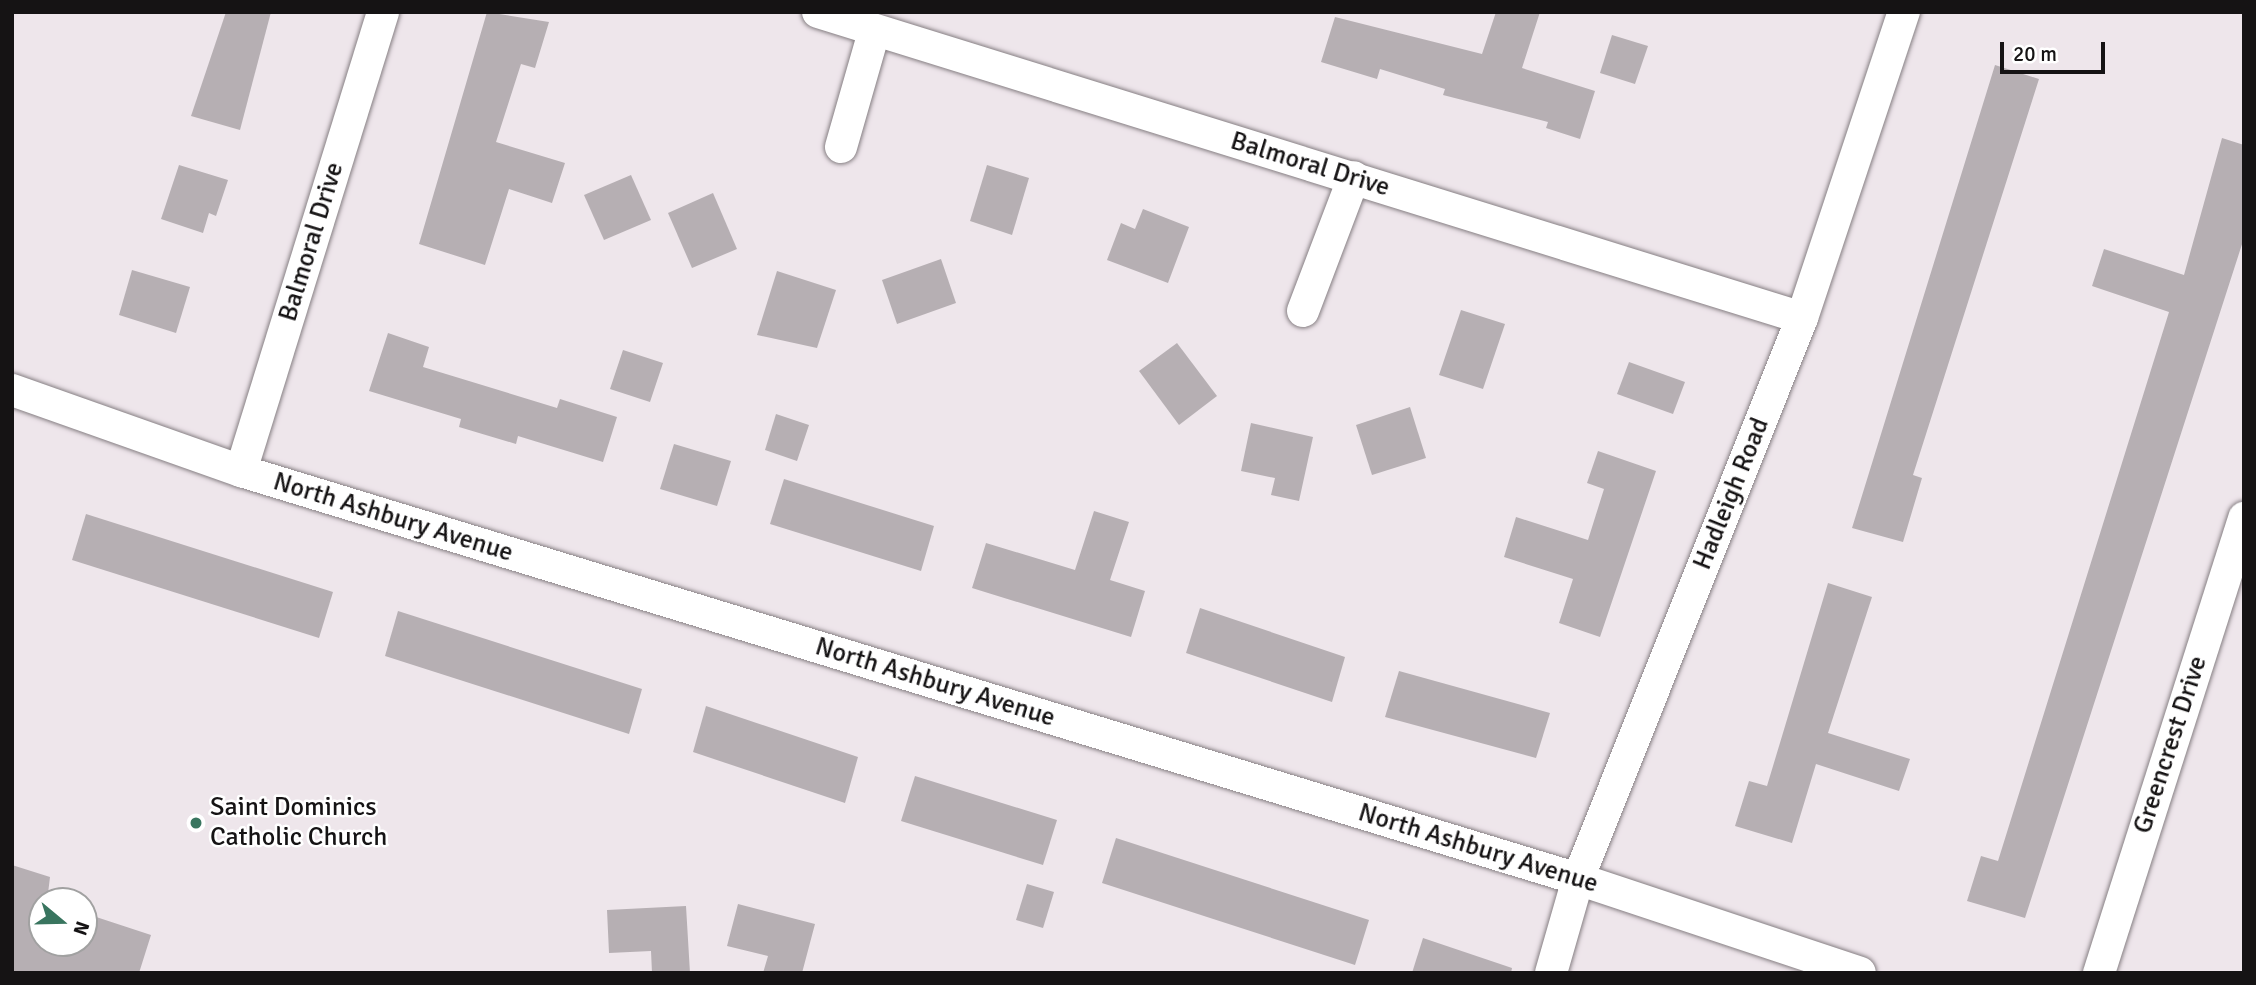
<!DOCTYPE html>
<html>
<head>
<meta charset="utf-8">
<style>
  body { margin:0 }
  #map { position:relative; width:2256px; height:985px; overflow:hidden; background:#eee6eb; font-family:Signika,sans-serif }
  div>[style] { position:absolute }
  .building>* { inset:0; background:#b6afb3 }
  .roads { filter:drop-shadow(0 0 2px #867f83) drop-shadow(0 0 2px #867f83) }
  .street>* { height:32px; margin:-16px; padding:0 16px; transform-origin:16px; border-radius:16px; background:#fff }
  .dots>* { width:19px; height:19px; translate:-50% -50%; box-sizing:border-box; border:4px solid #fff; border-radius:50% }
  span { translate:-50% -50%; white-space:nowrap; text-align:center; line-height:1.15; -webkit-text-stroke:5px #fff; paint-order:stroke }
  .street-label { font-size:26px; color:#151314 }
  .poi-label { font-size:26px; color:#151314 }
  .left { translate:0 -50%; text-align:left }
  .frame { position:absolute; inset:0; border:14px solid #151314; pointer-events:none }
  .north { position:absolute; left:28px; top:887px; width:70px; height:70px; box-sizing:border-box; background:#fff; border:2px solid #a1a1a1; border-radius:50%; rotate:109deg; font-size:19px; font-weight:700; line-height:28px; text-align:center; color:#151314 }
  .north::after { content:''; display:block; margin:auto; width:24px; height:32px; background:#39755f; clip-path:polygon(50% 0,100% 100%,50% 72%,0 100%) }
  .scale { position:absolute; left:2000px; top:42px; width:105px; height:32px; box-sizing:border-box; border:4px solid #151314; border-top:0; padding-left:9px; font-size:21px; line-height:24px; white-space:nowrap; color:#151314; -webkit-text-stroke:5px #fff; paint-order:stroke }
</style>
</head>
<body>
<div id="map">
  <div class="building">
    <div style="clip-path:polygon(226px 12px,271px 12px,240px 130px,191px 116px)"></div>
    <div style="clip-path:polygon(487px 12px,549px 22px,535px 68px,521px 64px,496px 142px,565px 163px,552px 203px,509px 189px,485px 265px,419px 244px)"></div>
    <div style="clip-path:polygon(1496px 12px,1540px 12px,1522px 68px,1595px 91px,1580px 139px,1546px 128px,1548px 122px,1443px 95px,1445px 89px,1380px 69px,1377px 79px,1321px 62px,1335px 17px,1482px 54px)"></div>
    <div style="clip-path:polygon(1612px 35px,1648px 46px,1635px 84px,1600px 73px)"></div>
    <div style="clip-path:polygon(1995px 65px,2039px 79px,1913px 475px,1922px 478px,1903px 542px,1852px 528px)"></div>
    <div style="clip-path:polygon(2222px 138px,2244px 145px,2244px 238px,2025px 918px,1967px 901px,1981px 856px,1998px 861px,2169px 312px,2092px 286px,2104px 249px,2184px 275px)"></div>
    <div style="clip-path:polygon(179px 165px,228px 180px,216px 216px,209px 213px,203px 233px,161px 219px)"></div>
    <div style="clip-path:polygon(987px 165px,1029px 178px,1012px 235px,970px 221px)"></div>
    <div style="clip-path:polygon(631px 175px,651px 220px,604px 240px,584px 195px)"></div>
    <div style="clip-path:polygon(713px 193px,737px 249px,692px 268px,668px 213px)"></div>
    <div style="clip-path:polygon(1143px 209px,1189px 227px,1168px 283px,1107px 260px,1121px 223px,1135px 229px)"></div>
    <div style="clip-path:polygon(941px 259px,956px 303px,897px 324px,882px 280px)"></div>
    <div style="clip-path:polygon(132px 270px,190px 287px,176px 333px,119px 315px)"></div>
    <div style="clip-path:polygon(777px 271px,836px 290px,817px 348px,757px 335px)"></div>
    <div style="clip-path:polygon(1461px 310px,1505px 324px,1483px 389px,1439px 375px)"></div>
    <div style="clip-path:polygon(388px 333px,429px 347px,423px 367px,557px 408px,560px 399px,617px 417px,603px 462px,518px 436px,516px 444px,459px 427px,461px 419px,369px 391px)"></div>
    <div style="clip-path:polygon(1177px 343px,1217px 396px,1179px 425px,1139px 371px)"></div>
    <div style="clip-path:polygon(623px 350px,663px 363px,650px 402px,610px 389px)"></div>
    <div style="clip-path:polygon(1629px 362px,1685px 382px,1673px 414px,1617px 394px)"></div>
    <div style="clip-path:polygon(1410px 407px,1426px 458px,1372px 475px,1356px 425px)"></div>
    <div style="clip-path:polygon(776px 414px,809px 425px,797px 461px,765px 450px)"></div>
    <div style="clip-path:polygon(1251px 423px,1313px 437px,1299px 501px,1271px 495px,1275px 478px,1241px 471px)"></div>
    <div style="clip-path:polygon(674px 444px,731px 461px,717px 506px,660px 489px)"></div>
    <div style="clip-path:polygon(1598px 451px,1656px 471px,1600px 637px,1559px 623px,1573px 579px,1504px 557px,1516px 517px,1588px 540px,1604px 489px,1587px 483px)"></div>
    <div style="clip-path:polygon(784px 479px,934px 526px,921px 571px,770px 524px)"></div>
    <div style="clip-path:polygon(1094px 511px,1129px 522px,1110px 580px,1145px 591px,1131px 637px,972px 588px,986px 543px,1075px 570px)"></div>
    <div style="clip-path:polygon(86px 514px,333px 592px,319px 638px,72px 560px)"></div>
    <div style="clip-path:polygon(1828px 583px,1872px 597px,1828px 733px,1910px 759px,1899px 791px,1816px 764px,1792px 843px,1735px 826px,1749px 781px,1767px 786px)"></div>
    <div style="clip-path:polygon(1200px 608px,1345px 657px,1332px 702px,1186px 653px)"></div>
    <div style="clip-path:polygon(398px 611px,642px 689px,629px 734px,385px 656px)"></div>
    <div style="clip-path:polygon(1399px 671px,1550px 713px,1536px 758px,1385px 717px)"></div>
    <div style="clip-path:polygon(706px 706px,858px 757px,845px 803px,693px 752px)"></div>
    <div style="clip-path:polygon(915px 776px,1057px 820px,1043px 865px,901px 821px)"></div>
    <div style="clip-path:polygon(1116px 838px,1369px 920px,1355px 965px,1102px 883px)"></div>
    <div style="clip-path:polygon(12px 865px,50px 877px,42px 943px,84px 943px,84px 913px,151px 935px,139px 973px,12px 973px)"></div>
    <div style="clip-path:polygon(1027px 884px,1054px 892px,1043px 928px,1016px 920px)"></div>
    <div style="clip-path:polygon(738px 904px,815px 924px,802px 973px,763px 973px,768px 956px,727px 946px)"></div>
    <div style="clip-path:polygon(686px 906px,690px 973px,652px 973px,651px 951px,609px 953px,607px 910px)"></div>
    <div style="clip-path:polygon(1423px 938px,1512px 968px,1511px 973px,1412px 973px)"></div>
  </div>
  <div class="roads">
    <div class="street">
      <div style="left:818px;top:12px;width:1030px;rotate:17.27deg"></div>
      <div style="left:841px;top:147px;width:120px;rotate:-74deg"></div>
      <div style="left:1303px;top:311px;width:143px;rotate:-69.2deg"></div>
      <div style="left:12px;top:390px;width:243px;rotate:19.5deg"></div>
      <div style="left:241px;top:471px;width:1398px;rotate:16.97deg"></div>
      <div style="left:1578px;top:879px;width:297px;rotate:18.4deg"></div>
      <div style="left:241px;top:471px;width:480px;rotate:-72.8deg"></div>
      <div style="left:1551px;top:973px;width:98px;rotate:-74deg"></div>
      <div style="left:1578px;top:879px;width:604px;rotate:-68.23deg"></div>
      <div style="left:1802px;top:318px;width:323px;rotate:-71.6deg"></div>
      <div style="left:2099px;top:973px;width:478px;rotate:-72.3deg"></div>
    </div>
  </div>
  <div class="dots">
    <div style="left:196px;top:823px;background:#39755f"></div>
  </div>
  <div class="street-label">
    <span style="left:1310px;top:165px;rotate:17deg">Balmoral Drive</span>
    <span style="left:312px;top:242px;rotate:-73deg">Balmoral Drive</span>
    <span style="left:1732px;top:494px;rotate:-68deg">Hadleigh Road</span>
    <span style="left:393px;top:518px;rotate:17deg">North Ashbury Avenue</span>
    <span style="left:935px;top:683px;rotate:17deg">North Ashbury Avenue</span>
    <span style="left:2171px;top:745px;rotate:-72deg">Greencrest Drive</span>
    <span style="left:1478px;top:849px;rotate:17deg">North Ashbury Avenue</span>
  </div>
  <div class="poi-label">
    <span class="left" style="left:210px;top:823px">Saint Dominics<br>Catholic Church</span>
  </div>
  <div class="frame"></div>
  <div class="north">N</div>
  <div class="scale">20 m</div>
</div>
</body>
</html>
